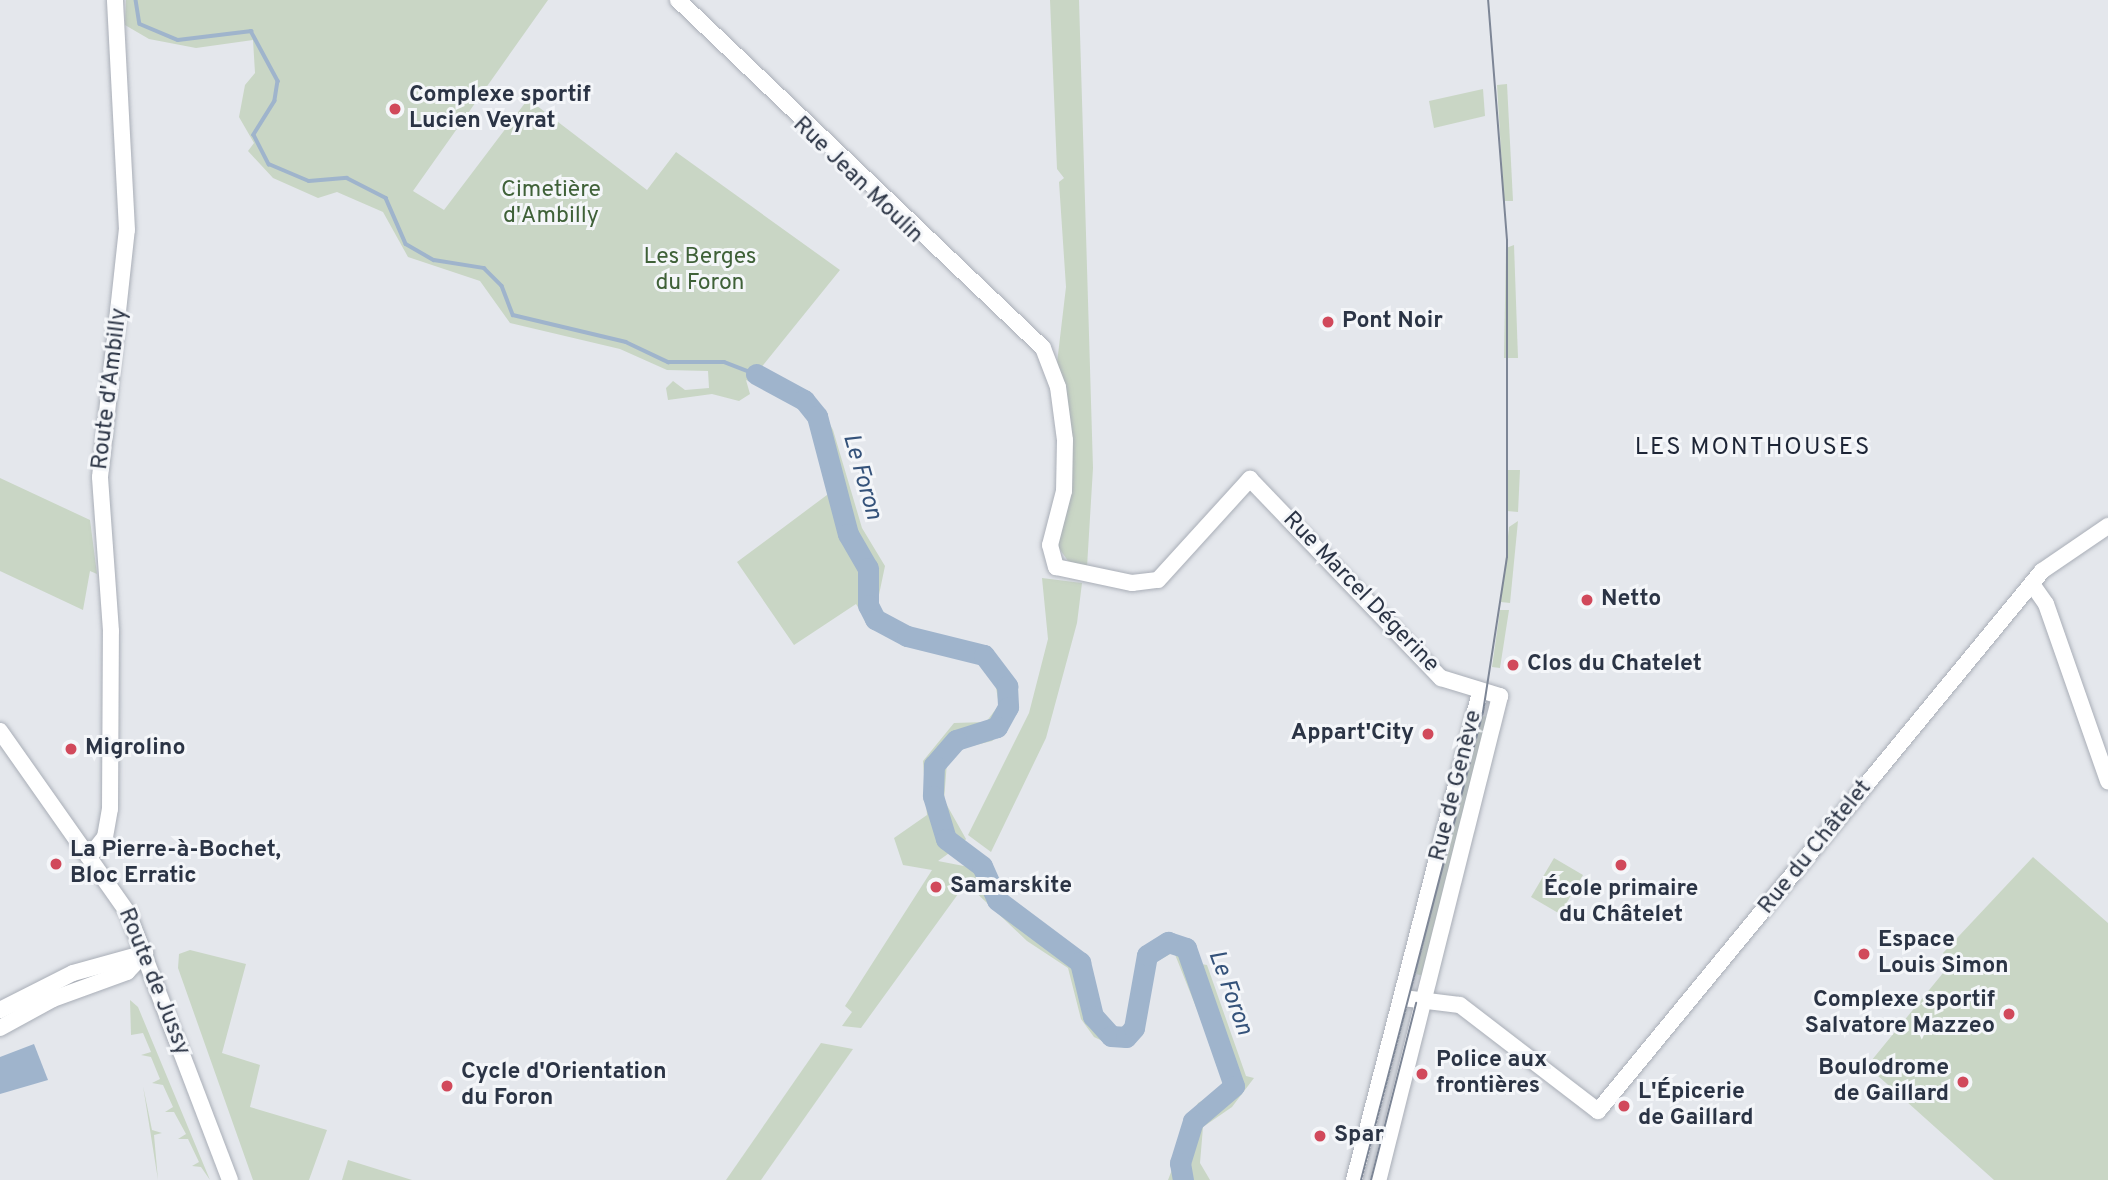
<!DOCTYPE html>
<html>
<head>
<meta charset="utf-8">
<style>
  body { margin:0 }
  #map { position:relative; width:2108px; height:1180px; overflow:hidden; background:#e4e7ec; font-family:Overpass,sans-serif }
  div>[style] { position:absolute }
  .green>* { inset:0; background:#c9d6c5 }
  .water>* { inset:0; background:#9fb4cc }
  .stream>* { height:3.5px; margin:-1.75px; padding:0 1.75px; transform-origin:1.75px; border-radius:1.75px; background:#9fb4cc }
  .river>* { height:21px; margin:-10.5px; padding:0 10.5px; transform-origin:10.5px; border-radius:10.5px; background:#9fb4cc }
  .roads { filter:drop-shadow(0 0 2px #a9aeb7) drop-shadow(0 0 2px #a9aeb7) }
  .secondary>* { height:16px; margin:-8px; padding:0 8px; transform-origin:8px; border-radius:8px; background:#fff }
  .tram>* { height:2px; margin:-1px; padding:0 1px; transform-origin:1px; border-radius:1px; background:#7d8696 }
  .dots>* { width:19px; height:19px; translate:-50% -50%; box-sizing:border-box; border:4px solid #f4f6f9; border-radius:50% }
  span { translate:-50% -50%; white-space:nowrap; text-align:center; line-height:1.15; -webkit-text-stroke:6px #f4f6f9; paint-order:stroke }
  .poi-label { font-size:23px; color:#2b3445; font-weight:700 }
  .left { translate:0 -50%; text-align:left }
  .right { translate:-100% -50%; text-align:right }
  .street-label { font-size:23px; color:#2b3445 }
  .park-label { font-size:23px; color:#3f6138 }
  .neighbourhood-label { font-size:24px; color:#1d2536; letter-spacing:2px }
  .water-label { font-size:24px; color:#34527a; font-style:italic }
</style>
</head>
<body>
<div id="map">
  <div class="green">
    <div style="clip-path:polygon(126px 0,548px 0,413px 191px,444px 210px,528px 99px,647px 190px,676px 152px,840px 270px,760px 369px,756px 384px,746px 380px,750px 394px,739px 401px,712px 394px,668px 400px,666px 388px,673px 381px,685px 390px,709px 388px,708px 371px,667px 370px,620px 349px,510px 323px,480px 281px,408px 257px,383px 212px,337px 192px,318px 198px,273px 178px,248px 151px,254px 143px,239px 117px,245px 85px,255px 73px,253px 40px,196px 48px,149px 39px,125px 25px)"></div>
    <div style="clip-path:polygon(1050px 0,1079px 0,1093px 468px,1087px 567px,1068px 561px,1059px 548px,1057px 363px,1066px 287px,1059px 182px,1064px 178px,1057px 169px)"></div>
    <div style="clip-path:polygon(1507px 84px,1513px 201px,1504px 201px,1497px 85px)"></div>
    <div style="clip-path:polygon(1483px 89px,1485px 116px,1434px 128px,1429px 101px)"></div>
    <div style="clip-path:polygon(1514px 245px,1518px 358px,1504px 358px,1506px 248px)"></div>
    <div style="clip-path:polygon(811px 401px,819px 404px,833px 430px,862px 528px,885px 566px,876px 609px,873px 565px,858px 545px,849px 499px)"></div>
    <div style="clip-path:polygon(1506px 470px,1520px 470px,1518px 512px,1507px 511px)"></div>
    <div style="clip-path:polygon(0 478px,90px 520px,97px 574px,90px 571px,83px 610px,0 571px)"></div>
    <div style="clip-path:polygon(835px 489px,844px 536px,865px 574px,862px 602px,872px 620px,911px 642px,973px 656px,985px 660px,1005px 695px,998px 722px,957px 734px,931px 761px,934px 819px,952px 851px,938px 861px,969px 867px,972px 862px,998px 904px,1031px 936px,1077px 965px,1089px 1016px,1110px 1041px,1127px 1041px,1137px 1031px,1147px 961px,1162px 947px,1182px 950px,1231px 1085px,1238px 1080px,1201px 964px,1207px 965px,1246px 1076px,1254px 1078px,1232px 1107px,1203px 1127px,1200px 1163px,1210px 1180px,1168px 1180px,1198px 1103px,1228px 1087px,1174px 952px,1152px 964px,1139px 1035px,1128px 1045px,1113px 1046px,1094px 1037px,1081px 1019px,1068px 968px,1027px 941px,966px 883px,861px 1028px,842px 1026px,852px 1012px,845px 1006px,932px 870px,903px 865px,894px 838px,927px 815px,923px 761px,954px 723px,986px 722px,999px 705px,995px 682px,973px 656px,892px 637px,866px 620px,856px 604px,794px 645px,737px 562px)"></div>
    <div style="clip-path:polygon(1518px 521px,1510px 603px,1501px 602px,1509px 527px)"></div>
    <div style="clip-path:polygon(1042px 578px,1082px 583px,1077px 623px,1046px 738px,991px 852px,968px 835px,1029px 713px,1048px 639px)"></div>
    <div style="clip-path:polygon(1500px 610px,1509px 610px,1500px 668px,1492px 667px)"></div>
    <div style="clip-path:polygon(1479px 715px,1487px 717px,1424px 976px,1416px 974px)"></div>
    <div style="clip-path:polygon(1010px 726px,992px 741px,956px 750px,947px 762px,944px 800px,966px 839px,960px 849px,949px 836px,937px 800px,939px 766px,952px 747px)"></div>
    <div style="clip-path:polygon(2033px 857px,2108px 923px,2108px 1180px,1994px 1180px,1867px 1066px,1952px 962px,1943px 953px)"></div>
    <div style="clip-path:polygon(1554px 858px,1583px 875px,1560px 914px,1531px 897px)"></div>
    <div style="clip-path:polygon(190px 950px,246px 964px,222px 1053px,260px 1065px,250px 1107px,327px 1130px,309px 1180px,253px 1180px,178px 968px,179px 954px)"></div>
    <div style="clip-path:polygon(130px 1000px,138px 1007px,210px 1180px,201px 1167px,192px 1166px,199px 1162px,188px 1139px,178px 1139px,186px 1134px,174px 1112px,165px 1112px,173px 1107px,163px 1085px,152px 1083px,160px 1079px,151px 1057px,141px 1055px,151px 1052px,143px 1033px,131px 1035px)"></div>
    <div style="clip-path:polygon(1092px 1000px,1117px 1028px,1125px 1026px,1136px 1001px,1130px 1029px,1108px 1032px)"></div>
    <div style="clip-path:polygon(821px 1043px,853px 1049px,761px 1180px,726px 1180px)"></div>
    <div style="clip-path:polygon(143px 1086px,152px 1130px,162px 1133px,154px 1135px,158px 1180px)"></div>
    <div style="clip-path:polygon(348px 1160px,412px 1180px,342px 1180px)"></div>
  </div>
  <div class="water">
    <div style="clip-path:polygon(34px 1044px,48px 1080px,0 1094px,0 1057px)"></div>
  </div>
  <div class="stream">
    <div style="left:136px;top:0;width:24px;rotate:81deg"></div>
    <div style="left:140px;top:24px;width:41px;rotate:22.8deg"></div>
    <div style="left:178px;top:40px;width:74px;rotate:-7deg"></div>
    <div style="left:251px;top:31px;width:57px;rotate:61.6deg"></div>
    <div style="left:278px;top:81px;width:20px;rotate:99deg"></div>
    <div style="left:275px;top:101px;width:40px;rotate:122deg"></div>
    <div style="left:254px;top:135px;width:33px;rotate:63deg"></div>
    <div style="left:269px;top:164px;width:43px;rotate:23deg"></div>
    <div style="left:309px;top:181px;width:38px;rotate:-5deg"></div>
    <div style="left:347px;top:178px;width:44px;rotate:27.1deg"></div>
    <div style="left:386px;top:198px;width:50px;rotate:66.5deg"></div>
    <div style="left:406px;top:244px;width:32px;rotate:30deg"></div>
    <div style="left:434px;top:260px;width:51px;rotate:9.1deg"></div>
    <div style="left:484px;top:268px;width:25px;rotate:45deg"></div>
    <div style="left:502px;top:286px;width:31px;rotate:69deg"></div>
    <div style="left:513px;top:315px;width:116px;rotate:13.4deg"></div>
    <div style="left:626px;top:342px;width:47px;rotate:25.5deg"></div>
    <div style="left:668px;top:362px;width:56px"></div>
    <div style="left:724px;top:362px;width:34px;rotate:21deg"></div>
  </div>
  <div class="river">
    <div style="left:756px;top:374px;width:55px;rotate:28.4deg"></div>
    <div style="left:804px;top:400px;width:21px;rotate:51deg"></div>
    <div style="left:817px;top:416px;width:122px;rotate:75.3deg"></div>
    <div style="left:848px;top:534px;width:39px;rotate:60deg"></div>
    <div style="left:868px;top:568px;width:37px;rotate:90deg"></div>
    <div style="left:868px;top:605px;width:16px;rotate:63deg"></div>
    <div style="left:875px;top:619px;width:36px;rotate:28deg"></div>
    <div style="left:907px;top:636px;width:79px;rotate:13.9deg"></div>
    <div style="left:984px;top:655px;width:39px;rotate:53deg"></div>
    <div style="left:1007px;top:686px;width:21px;rotate:87deg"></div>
    <div style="left:1008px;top:707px;width:23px;rotate:119deg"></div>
    <div style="left:997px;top:727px;width:43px;rotate:162.4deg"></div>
    <div style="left:956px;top:740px;width:33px;rotate:131deg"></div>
    <div style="left:934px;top:765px;width:31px;rotate:92deg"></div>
    <div style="left:933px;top:796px;width:45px;rotate:73.2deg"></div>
    <div style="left:946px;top:839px;width:45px;rotate:36.9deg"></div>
    <div style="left:982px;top:866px;width:37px;rotate:66deg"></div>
    <div style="left:997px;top:900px;width:104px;rotate:36.8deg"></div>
    <div style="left:1080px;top:962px;width:56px;rotate:76.5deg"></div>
    <div style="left:1093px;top:1016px;width:27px;rotate:48deg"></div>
    <div style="left:1111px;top:1036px;width:15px;rotate:4deg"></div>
    <div style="left:1126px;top:1037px;width:12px;rotate:-48deg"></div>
    <div style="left:1134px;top:1028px;width:74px;rotate:-79.9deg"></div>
    <div style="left:1147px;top:955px;width:25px;rotate:-32deg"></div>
    <div style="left:1168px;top:942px;width:19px;rotate:18deg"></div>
    <div style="left:1186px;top:948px;width:146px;rotate:70.8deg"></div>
    <div style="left:1234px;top:1086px;width:54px;rotate:139.5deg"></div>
    <div style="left:1193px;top:1121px;width:44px;rotate:107.2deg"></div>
    <div style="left:1180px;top:1163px;width:17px;rotate:80deg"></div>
  </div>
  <div class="roads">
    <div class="secondary">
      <div style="left:678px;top:0;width:504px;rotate:43.63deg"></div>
      <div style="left:1043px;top:348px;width:42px;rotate:69deg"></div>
      <div style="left:1058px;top:387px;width:53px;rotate:82.5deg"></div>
      <div style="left:1065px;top:440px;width:51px;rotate:91.1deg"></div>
      <div style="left:1064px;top:491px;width:56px;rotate:104.5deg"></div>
      <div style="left:1050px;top:545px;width:23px;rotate:75deg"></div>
      <div style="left:1056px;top:567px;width:78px;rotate:11.9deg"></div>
      <div style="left:1132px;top:583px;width:26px;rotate:-7deg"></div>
      <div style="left:1158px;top:580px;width:137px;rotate:-47.7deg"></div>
      <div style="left:1250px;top:479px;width:276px;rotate:46.2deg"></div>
      <div style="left:1441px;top:678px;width:62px;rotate:17deg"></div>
      <div style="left:1500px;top:696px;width:499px;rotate:104.1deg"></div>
      <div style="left:2032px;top:584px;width:24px;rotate:55deg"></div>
      <div style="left:2046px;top:604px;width:188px;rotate:70.7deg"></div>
      <div style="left:0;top:731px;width:223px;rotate:54.9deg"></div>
      <div style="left:128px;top:913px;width:286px;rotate:69.1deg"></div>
      <div style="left:90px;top:856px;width:24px;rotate:-52deg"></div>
      <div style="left:105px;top:837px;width:28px;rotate:-80deg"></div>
      <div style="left:110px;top:809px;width:178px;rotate:-89.7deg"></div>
      <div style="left:111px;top:631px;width:154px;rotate:-94.1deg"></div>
      <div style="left:100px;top:477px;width:248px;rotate:-83.8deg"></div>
      <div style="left:127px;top:230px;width:230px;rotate:-93deg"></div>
      <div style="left:1403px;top:998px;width:57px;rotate:7deg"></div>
      <div style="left:1460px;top:1005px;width:174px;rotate:37.5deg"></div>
      <div style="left:1598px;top:1111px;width:699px;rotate:-50.57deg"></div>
      <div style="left:2042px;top:571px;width:80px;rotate:-34.3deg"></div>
      <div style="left:0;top:1010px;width:82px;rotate:-26.9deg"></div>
      <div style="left:73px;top:973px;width:75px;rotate:-15.5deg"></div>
      <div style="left:0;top:1028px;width:60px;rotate:-28.7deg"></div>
      <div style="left:53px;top:999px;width:79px;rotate:-20deg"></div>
      <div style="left:127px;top:972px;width:26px;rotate:-47deg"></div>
      <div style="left:1354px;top:1180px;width:504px;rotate:-75.52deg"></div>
    </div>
  </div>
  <div class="tram">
    <div style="left:1361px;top:1180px;width:484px;rotate:-75.4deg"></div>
    <div style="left:1483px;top:712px;width:157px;rotate:-81.2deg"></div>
    <div style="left:1507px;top:557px;width:317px;rotate:-90deg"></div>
    <div style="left:1507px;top:240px;width:241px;rotate:-94.5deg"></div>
    <div style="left:1371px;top:1180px;width:183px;rotate:-75.7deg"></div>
  </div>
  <div class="dots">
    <div style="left:395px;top:109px;background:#d1495b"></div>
    <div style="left:1328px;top:322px;background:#d1495b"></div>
    <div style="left:1587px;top:600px;background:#d1495b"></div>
    <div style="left:1513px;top:665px;background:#d1495b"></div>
    <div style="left:1428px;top:734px;background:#d1495b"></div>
    <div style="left:71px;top:749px;background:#d1495b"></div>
    <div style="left:56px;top:864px;background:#d1495b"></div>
    <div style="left:1621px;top:865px;background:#d1495b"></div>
    <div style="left:936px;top:887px;background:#d1495b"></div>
    <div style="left:1864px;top:954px;background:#d1495b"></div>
    <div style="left:2009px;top:1014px;background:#d1495b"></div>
    <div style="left:1422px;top:1074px;background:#d1495b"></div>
    <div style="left:1963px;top:1082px;background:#d1495b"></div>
    <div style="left:447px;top:1086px;background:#d1495b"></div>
    <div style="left:1624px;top:1106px;background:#d1495b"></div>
    <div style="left:1320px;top:1136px;background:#d1495b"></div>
  </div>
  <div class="poi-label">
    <span class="left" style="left:409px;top:109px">Complexe sportif<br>Lucien Veyrat</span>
    <span class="left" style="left:1342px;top:322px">Pont Noir</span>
    <span class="left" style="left:1601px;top:600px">Netto</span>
    <span class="left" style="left:1527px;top:665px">Clos du Chatelet</span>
    <span class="right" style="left:1414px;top:734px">Appart'City</span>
    <span class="left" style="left:85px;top:749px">Migrolino</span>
    <span class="left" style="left:70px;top:864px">La Pierre-à-Bochet,<br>Bloc Erratic</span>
    <span class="left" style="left:950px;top:887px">Samarskite</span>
    <span style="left:1621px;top:903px">École primaire<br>du Châtelet</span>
    <span class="left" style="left:1878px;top:954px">Espace<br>Louis Simon</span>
    <span class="right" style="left:1995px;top:1014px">Complexe sportif<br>Salvatore Mazzeo</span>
    <span class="left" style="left:1436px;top:1074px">Police aux<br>frontières</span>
    <span class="right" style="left:1949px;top:1082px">Boulodrome<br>de Gaillard</span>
    <span class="left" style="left:461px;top:1086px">Cycle d'Orientation<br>du Foron</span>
    <span class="left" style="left:1638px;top:1106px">L'Épicerie<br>de Gaillard</span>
    <span class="left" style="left:1334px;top:1136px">Spar</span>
  </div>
  <div class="street-label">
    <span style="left:857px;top:181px;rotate:44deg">Rue Jean Moulin</span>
    <span style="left:111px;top:389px;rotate:-83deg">Route d'Ambilly</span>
    <span style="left:1360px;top:593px;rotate:46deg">Rue Marcel Dégerine</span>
    <span style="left:1457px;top:786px;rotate:-76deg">Rue de Genève</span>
    <span style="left:1816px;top:848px;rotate:-51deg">Rue du Châtelet</span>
    <span style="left:153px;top:982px;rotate:68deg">Route de Jussy</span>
  </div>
  <div class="park-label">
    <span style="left:551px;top:204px">Cimetière<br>d'Ambilly</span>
    <span style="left:700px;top:271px">Les Berges<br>du Foron</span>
  </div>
  <div class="neighbourhood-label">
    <span style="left:1753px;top:449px">LES MONTHOUSES</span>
  </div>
  <div class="water-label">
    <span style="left:861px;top:477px;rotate:74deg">Le Foron</span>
    <span style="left:1229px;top:993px;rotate:70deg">Le Foron</span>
  </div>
</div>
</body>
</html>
